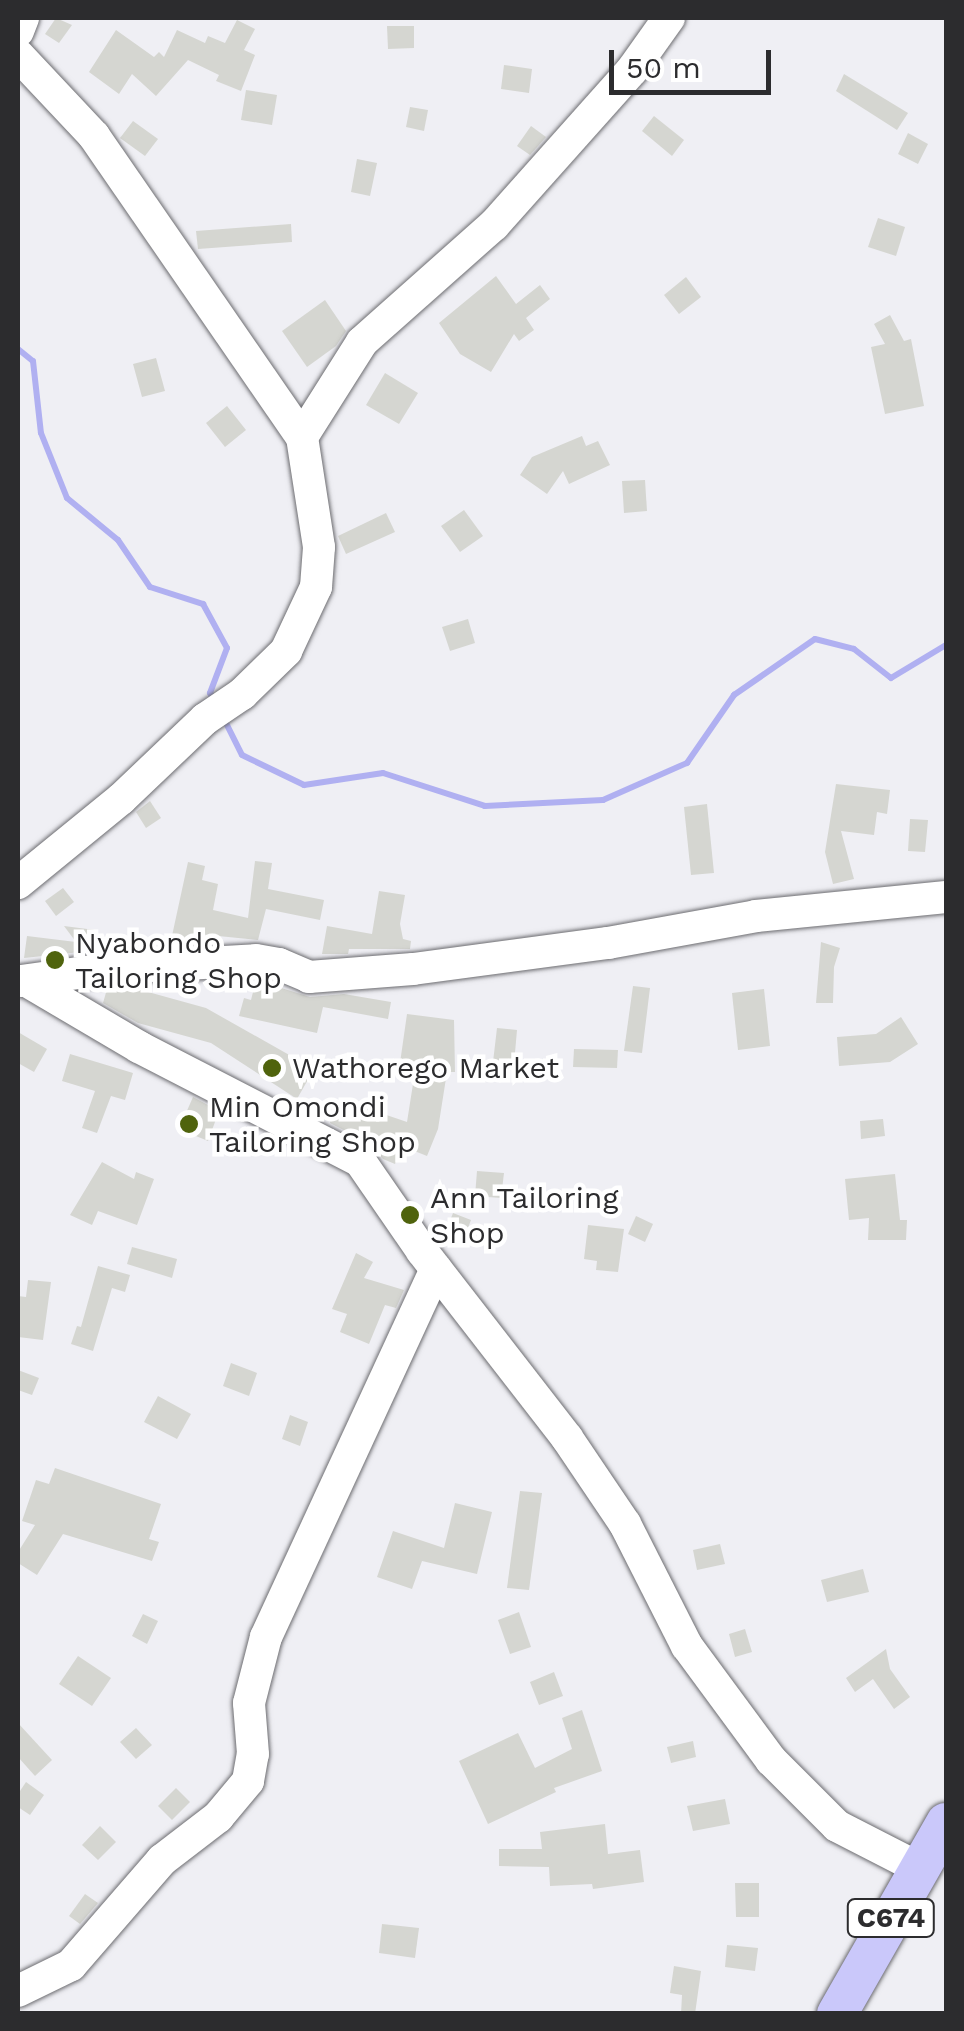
<!DOCTYPE html>
<html>
<head>
<meta charset="utf-8">
<style>
  body { margin:0 }
  #map { position:relative; width:964px; height:2031px; overflow:hidden; background:#efeff4; font-family:"Work Sans",sans-serif }
  div>[style] { position:absolute }
  .stream>* { height:6px; margin:-3px; padding:0 3px; transform-origin:3px; border-radius:3px; background:#b0b0f1 }
  .building>* { inset:0; background:#d5d6d1 }
  .roads { filter:drop-shadow(0 0 2px #6c6c70) drop-shadow(0 0 2px #6c6c70) }
  .minor>* { height:32px; margin:-16px; padding:0 16px; transform-origin:16px; border-radius:16px; background:#fff }
  .major>* { height:40px; margin:-20px; padding:0 20px; transform-origin:20px; border-radius:20px; background:#cac8fa }
  .dots>* { width:28px; height:28px; translate:-50% -50%; box-sizing:border-box; border:5px solid #fff; border-radius:50% }
  span { translate:-50% -50%; white-space:nowrap; text-align:center; line-height:1.15; -webkit-text-stroke:9px #fff; paint-order:stroke }
  .shield-label span { padding:2px 8px; background:#fff; border:2px solid; border-radius:8px; -webkit-text-stroke-width:0 }
  .shield-label { font-size:28px; color:#2c2c2e; font-weight:700 }
  .poi-label { font-size:30px; color:#2c2c2e }
  .left { translate:0 -50%; text-align:left }
  .frame { position:absolute; inset:0; border:20px solid #2c2c2e; pointer-events:none }
  .scale { position:absolute; left:609px; top:50px; width:162px; height:45px; box-sizing:border-box; border:5px solid #2c2c2e; border-top:0; padding-left:12px; font-size:30px; line-height:35px; white-space:nowrap; color:#2c2c2e; -webkit-text-stroke:8px #fff; paint-order:stroke }
</style>
</head>
<body>
<div id="map">
  <div class="stream">
    <div style="left:18px;top:349px;width:19px;rotate:39deg"></div>
    <div style="left:33px;top:361px;width:72px;rotate:83.7deg"></div>
    <div style="left:41px;top:433px;width:70px;rotate:68.2deg"></div>
    <div style="left:67px;top:498px;width:66px;rotate:39.5deg"></div>
    <div style="left:118px;top:540px;width:57px;rotate:55.8deg"></div>
    <div style="left:150px;top:587px;width:56px;rotate:17.8deg"></div>
    <div style="left:203px;top:604px;width:50px;rotate:61.4deg"></div>
    <div style="left:227px;top:648px;width:48px;rotate:110.7deg"></div>
    <div style="left:210px;top:693px;width:10px;rotate:61deg"></div>
    <div style="left:223px;top:717px;width:42px;rotate:63.4deg"></div>
    <div style="left:242px;top:755px;width:69px;rotate:25.8deg"></div>
    <div style="left:304px;top:785px;width:80px;rotate:-8.6deg"></div>
    <div style="left:383px;top:773px;width:107px;rotate:17.9deg"></div>
    <div style="left:485px;top:806px;width:118px;rotate:-2.9deg"></div>
    <div style="left:603px;top:800px;width:92px;rotate:-23.8deg"></div>
    <div style="left:687px;top:763px;width:83px;rotate:-55.3deg"></div>
    <div style="left:734px;top:695px;width:98px;rotate:-34.7deg"></div>
    <div style="left:815px;top:639px;width:40px;rotate:14.4deg"></div>
    <div style="left:854px;top:649px;width:47px;rotate:38.1deg"></div>
    <div style="left:891px;top:678px;width:64px;rotate:-31deg"></div>
  </div>
  <div class="building">
    <div style="clip-path:polygon(56px 18px,72px 25px,59px 43px,45px 34px)"></div>
    <div style="clip-path:polygon(237px 20px,255px 29px,244px 50px,255px 55px,241px 91px,216px 81px,219px 75px,188px 60px,156px 96px,132px 74px,119px 94px,89px 72px,116px 30px,154px 57px,159px 52px,164px 57px,177px 30px,205px 43px,208px 36px,225px 43px)"></div>
    <div style="clip-path:polygon(387px 26px,414px 26px,414px 48px,388px 49px)"></div>
    <div style="clip-path:polygon(504px 65px,532px 69px,529px 93px,501px 89px)"></div>
    <div style="clip-path:polygon(844px 74px,908px 113px,897px 130px,836px 91px)"></div>
    <div style="clip-path:polygon(246px 90px,277px 95px,272px 125px,241px 120px)"></div>
    <div style="clip-path:polygon(410px 107px,428px 110px,424px 131px,406px 127px)"></div>
    <div style="clip-path:polygon(654px 116px,684px 140px,672px 156px,642px 131px)"></div>
    <div style="clip-path:polygon(133px 121px,158px 139px,145px 156px,120px 138px)"></div>
    <div style="clip-path:polygon(531px 126px,546px 137px,530px 155px,517px 146px)"></div>
    <div style="clip-path:polygon(908px 133px,928px 144px,918px 164px,898px 154px)"></div>
    <div style="clip-path:polygon(357px 159px,377px 163px,370px 196px,351px 192px)"></div>
    <div style="clip-path:polygon(878px 218px,905px 227px,896px 256px,868px 247px)"></div>
    <div style="clip-path:polygon(291px 224px,292px 242px,198px 249px,196px 231px)"></div>
    <div style="clip-path:polygon(496px 276px,516px 304px,540px 285px,550px 299px,526px 318px,534px 330px,519px 341px,514px 334px,491px 372px,460px 354px,439px 323px)"></div>
    <div style="clip-path:polygon(686px 277px,701px 297px,679px 314px,664px 295px)"></div>
    <div style="clip-path:polygon(325px 300px,346px 331px,336px 346px,307px 367px,282px 331px)"></div>
    <div style="clip-path:polygon(890px 315px,904px 341px,911px 339px,924px 406px,885px 414px,871px 347px,885px 344px,874px 324px)"></div>
    <div style="clip-path:polygon(156px 358px,165px 391px,142px 397px,133px 364px)"></div>
    <div style="clip-path:polygon(385px 373px,418px 393px,399px 424px,366px 405px)"></div>
    <div style="clip-path:polygon(227px 406px,246px 430px,225px 447px,206px 423px)"></div>
    <div style="clip-path:polygon(582px 436px,586px 446px,598px 441px,610px 465px,569px 484px,563px 471px,547px 494px,520px 475px,532px 457px)"></div>
    <div style="clip-path:polygon(645px 480px,647px 511px,624px 513px,622px 481px)"></div>
    <div style="clip-path:polygon(464px 510px,483px 536px,460px 552px,441px 526px)"></div>
    <div style="clip-path:polygon(386px 513px,395px 532px,346px 554px,338px 536px)"></div>
    <div style="clip-path:polygon(468px 619px,475px 643px,450px 651px,442px 627px)"></div>
    <div style="clip-path:polygon(836px 784px,890px 790px,887px 814px,877px 812px,874px 835px,841px 831px,854px 879px,833px 884px,825px 852px)"></div>
    <div style="clip-path:polygon(150px 801px,161px 818px,146px 828px,136px 812px)"></div>
    <div style="clip-path:polygon(707px 804px,714px 873px,691px 875px,684px 807px)"></div>
    <div style="clip-path:polygon(910px 819px,928px 820px,925px 852px,908px 851px)"></div>
    <div style="clip-path:polygon(255px 861px,272px 863px,268px 889px,324px 900px,320px 920px,266px 909px,258px 940px,198px 934px,196px 943px,170px 945px,188px 862px,205px 866px,202px 880px,218px 884px,213px 910px,248px 918px)"></div>
    <div style="clip-path:polygon(63px 888px,74px 902px,56px 916px,45px 901px)"></div>
    <div style="clip-path:polygon(379px 891px,405px 895px,400px 924px,403px 939px,411px 941px,410px 949px,349px 949px,348px 954px,322px 954px,327px 926px,372px 934px)"></div>
    <div style="clip-path:polygon(64px 926px,95px 930px,101px 938px,99px 950px,24px 958px,27px 936px,76px 942px)"></div>
    <div style="clip-path:polygon(821px 942px,840px 948px,834px 967px,833px 1003px,816px 1003px)"></div>
    <div style="clip-path:polygon(256px 980px,310px 997px,344px 994px,391px 1002px,388px 1019px,323px 1007px,317px 1033px,239px 1016px,244px 998px,251px 1000px)"></div>
    <div style="clip-path:polygon(633px 986px,650px 988px,642px 1053px,624px 1051px)"></div>
    <div style="clip-path:polygon(130px 987px,206px 1008px,314px 1069px,297px 1099px,211px 1043px,138px 1023px,103px 1003px,107px 989px)"></div>
    <div style="clip-path:polygon(764px 989px,770px 1046px,738px 1050px,732px 993px)"></div>
    <div style="clip-path:polygon(407px 1014px,454px 1020px,455px 1072px,447px 1072px,438px 1129px,427px 1156px,402px 1146px,395px 1164px,383px 1159px,369px 1143px,330px 1123px,333px 1109px,357px 1114px,360px 1106px,407px 1122px,416px 1065px,400px 1063px)"></div>
    <div style="clip-path:polygon(901px 1017px,918px 1044px,890px 1062px,839px 1066px,837px 1037px,876px 1034px)"></div>
    <div style="clip-path:polygon(497px 1028px,517px 1030px,514px 1064px,493px 1062px)"></div>
    <div style="clip-path:polygon(18px 1032px,47px 1049px,34px 1072px,18px 1063px)"></div>
    <div style="clip-path:polygon(574px 1049px,618px 1050px,617px 1068px,573px 1067px)"></div>
    <div style="clip-path:polygon(70px 1054px,133px 1073px,125px 1100px,111px 1096px,97px 1133px,82px 1128px,95px 1091px,62px 1081px)"></div>
    <div style="clip-path:polygon(193px 1097px,219px 1111px,208px 1141px,179px 1129px)"></div>
    <div style="clip-path:polygon(883px 1119px,885px 1136px,861px 1139px,860px 1121px)"></div>
    <div style="clip-path:polygon(102px 1162px,134px 1179px,136px 1172px,154px 1179px,137px 1225px,98px 1211px,92px 1225px,70px 1215px)"></div>
    <div style="clip-path:polygon(477px 1171px,504px 1173px,501px 1198px,475px 1196px)"></div>
    <div style="clip-path:polygon(895px 1174px,900px 1220px,907px 1220px,906px 1240px,868px 1240px,869px 1218px,849px 1220px,845px 1179px)"></div>
    <div style="clip-path:polygon(453px 1213px,471px 1220px,464px 1239px,446px 1231px)"></div>
    <div style="clip-path:polygon(636px 1216px,653px 1224px,645px 1242px,628px 1234px)"></div>
    <div style="clip-path:polygon(588px 1225px,624px 1229px,618px 1272px,596px 1270px,597px 1261px,584px 1259px)"></div>
    <div style="clip-path:polygon(132px 1247px,177px 1259px,172px 1278px,127px 1264px)"></div>
    <div style="clip-path:polygon(356px 1253px,373px 1262px,364px 1278px,404px 1290px,396px 1308px,385px 1305px,369px 1344px,340px 1332px,347px 1314px,332px 1309px)"></div>
    <div style="clip-path:polygon(98px 1266px,130px 1275px,125px 1292px,112px 1288px,93px 1351px,71px 1344px,77px 1326px,81px 1327px)"></div>
    <div style="clip-path:polygon(28px 1280px,51px 1282px,43px 1340px,18px 1337px,18px 1296px,26px 1297px)"></div>
    <div style="clip-path:polygon(231px 1363px,257px 1373px,249px 1396px,223px 1386px)"></div>
    <div style="clip-path:polygon(18px 1370px,39px 1378px,32px 1395px,18px 1390px)"></div>
    <div style="clip-path:polygon(158px 1396px,191px 1414px,177px 1439px,144px 1422px)"></div>
    <div style="clip-path:polygon(290px 1415px,308px 1422px,300px 1446px,282px 1439px)"></div>
    <div style="clip-path:polygon(55px 1468px,161px 1504px,149px 1539px,159px 1542px,152px 1561px,63px 1534px,37px 1575px,18px 1563px,18px 1552px,35px 1525px,22px 1521px,36px 1480px,49px 1484px)"></div>
    <div style="clip-path:polygon(520px 1491px,542px 1493px,529px 1590px,507px 1588px)"></div>
    <div style="clip-path:polygon(455px 1503px,492px 1512px,477px 1574px,422px 1561px,412px 1589px,377px 1577px,393px 1531px,444px 1548px)"></div>
    <div style="clip-path:polygon(720px 1544px,725px 1564px,697px 1570px,693px 1550px)"></div>
    <div style="clip-path:polygon(863px 1569px,869px 1592px,827px 1602px,821px 1580px)"></div>
    <div style="clip-path:polygon(519px 1612px,531px 1647px,510px 1654px,498px 1620px)"></div>
    <div style="clip-path:polygon(143px 1614px,158px 1621px,147px 1644px,132px 1636px)"></div>
    <div style="clip-path:polygon(745px 1629px,752px 1652px,735px 1657px,729px 1634px)"></div>
    <div style="clip-path:polygon(886px 1649px,890px 1669px,910px 1697px,894px 1709px,873px 1679px,855px 1692px,846px 1678px)"></div>
    <div style="clip-path:polygon(78px 1656px,111px 1678px,92px 1706px,59px 1684px)"></div>
    <div style="clip-path:polygon(554px 1672px,563px 1696px,539px 1705px,530px 1682px)"></div>
    <div style="clip-path:polygon(582px 1710px,602px 1771px,554px 1788px,556px 1792px,488px 1824px,459px 1761px,518px 1733px,535px 1768px,572px 1749px,562px 1718px)"></div>
    <div style="clip-path:polygon(18px 1723px,52px 1760px,35px 1776px,18px 1757px)"></div>
    <div style="clip-path:polygon(136px 1728px,152px 1745px,136px 1759px,120px 1742px)"></div>
    <div style="clip-path:polygon(693px 1741px,696px 1757px,671px 1763px,667px 1747px)"></div>
    <div style="clip-path:polygon(26px 1782px,44px 1795px,30px 1815px,18px 1807px,18px 1794px)"></div>
    <div style="clip-path:polygon(176px 1788px,190px 1802px,172px 1820px,158px 1806px)"></div>
    <div style="clip-path:polygon(725px 1799px,730px 1824px,693px 1831px,687px 1806px)"></div>
    <div style="clip-path:polygon(605px 1824px,608px 1854px,640px 1850px,644px 1882px,593px 1889px,592px 1884px,550px 1886px,549px 1867px,499px 1866px,499px 1849px,542px 1849px,540px 1832px)"></div>
    <div style="clip-path:polygon(100px 1826px,116px 1842px,98px 1860px,82px 1845px)"></div>
    <div style="clip-path:polygon(735px 1883px,759px 1883px,759px 1917px,736px 1917px)"></div>
    <div style="clip-path:polygon(85px 1894px,98px 1903px,80px 1924px,69px 1916px)"></div>
    <div style="clip-path:polygon(382px 1924px,419px 1928px,415px 1958px,379px 1953px)"></div>
    <div style="clip-path:polygon(727px 1945px,758px 1948px,755px 1971px,725px 1967px)"></div>
    <div style="clip-path:polygon(674px 1966px,701px 1971px,695px 2014px,681px 2014px,682px 1995px,670px 1993px)"></div>
  </div>
  <div class="roads">
    <div class="minor">
      <div style="left:18px;top:31px;width:14px;rotate:-69deg"></div>
      <div style="left:18px;top:55px;width:111px;rotate:46.8deg"></div>
      <div style="left:94px;top:136px;width:366px;rotate:55.4deg"></div>
      <div style="left:18px;top:883px;width:133px;rotate:-39.2deg"></div>
      <div style="left:121px;top:799px;width:116px;rotate:-43.6deg"></div>
      <div style="left:205px;top:719px;width:45px;rotate:-34deg"></div>
      <div style="left:242px;top:694px;width:62px;rotate:-44.3deg"></div>
      <div style="left:286px;top:651px;width:71px;rotate:-64.9deg"></div>
      <div style="left:316px;top:587px;width:40px;rotate:-85.7deg"></div>
      <div style="left:319px;top:547px;width:111px;rotate:-98.8deg"></div>
      <div style="left:302px;top:437px;width:112px;rotate:-57.7deg"></div>
      <div style="left:362px;top:342px;width:176px;rotate:-41.6deg"></div>
      <div style="left:494px;top:225px;width:208px;rotate:-48.3deg"></div>
      <div style="left:632px;top:70px;width:64px;rotate:-54.6deg"></div>
      <div style="left:21px;top:981px;width:95px;rotate:-7.9deg"></div>
      <div style="left:115px;top:968px;width:141px;rotate:-3.2deg"></div>
      <div style="left:256px;top:960px;width:23px;rotate:10deg"></div>
      <div style="left:279px;top:964px;width:33px;rotate:23deg"></div>
      <div style="left:309px;top:977px;width:104px;rotate:-4.4deg"></div>
      <div style="left:413px;top:969px;width:197px;rotate:-7.6deg"></div>
      <div style="left:608px;top:943px;width:150px;rotate:-10.3deg"></div>
      <div style="left:756px;top:916px;width:191px;rotate:-5.7deg"></div>
      <div style="left:27px;top:981px;width:130px;rotate:30.5deg"></div>
      <div style="left:139px;top:1047px;width:249px;rotate:27.3deg"></div>
      <div style="left:360px;top:1161px;width:109px;rotate:55.4deg"></div>
      <div style="left:422px;top:1251px;width:237px;rotate:52.2deg"></div>
      <div style="left:567px;top:1438px;width:104px;rotate:56deg"></div>
      <div style="left:625px;top:1524px;width:137px;rotate:63.1deg"></div>
      <div style="left:687px;top:1646px;width:142px;rotate:53.6deg"></div>
      <div style="left:771px;top:1760px;width:93px;rotate:45deg"></div>
      <div style="left:837px;top:1826px;width:92px;rotate:27.1deg"></div>
      <div style="left:18px;top:1991px;width:59px;rotate:-26.1deg"></div>
      <div style="left:71px;top:1965px;width:139px;rotate:-49.1deg"></div>
      <div style="left:162px;top:1860px;width:71px;rotate:-37.5deg"></div>
      <div style="left:218px;top:1817px;width:47px;rotate:-50.2deg"></div>
      <div style="left:248px;top:1781px;width:27px;rotate:-80deg"></div>
      <div style="left:253px;top:1754px;width:51px;rotate:-94.5deg"></div>
      <div style="left:249px;top:1703px;width:68px;rotate:-75.6deg"></div>
      <div style="left:266px;top:1637px;width:405px;rotate:-65.2deg"></div>
    </div>
    <div class="major">
      <div style="left:837px;top:2014px;width:220px;rotate:-60.3deg"></div>
    </div>
  </div>
  <div class="dots">
    <div style="left:55px;top:960px;background:#4f630d"></div>
    <div style="left:272px;top:1068px;background:#4f630d"></div>
    <div style="left:189px;top:1124px;background:#4f630d"></div>
    <div style="left:410px;top:1215px;background:#4f630d"></div>
  </div>
  <div class="shield-label">
    <span style="left:891px;top:1918px">C674</span>
  </div>
  <div class="poi-label">
    <span class="left" style="left:75px;top:960px">Nyabondo<br>Tailoring Shop</span>
    <span class="left" style="left:292px;top:1068px">Wathorego Market</span>
    <span class="left" style="left:209px;top:1124px">Min Omondi<br>Tailoring Shop</span>
    <span class="left" style="left:430px;top:1215px">Ann Tailoring<br>Shop</span>
  </div>
  <div class="frame"></div>
  <div class="scale">50 m</div>
</div>
</body>
</html>
